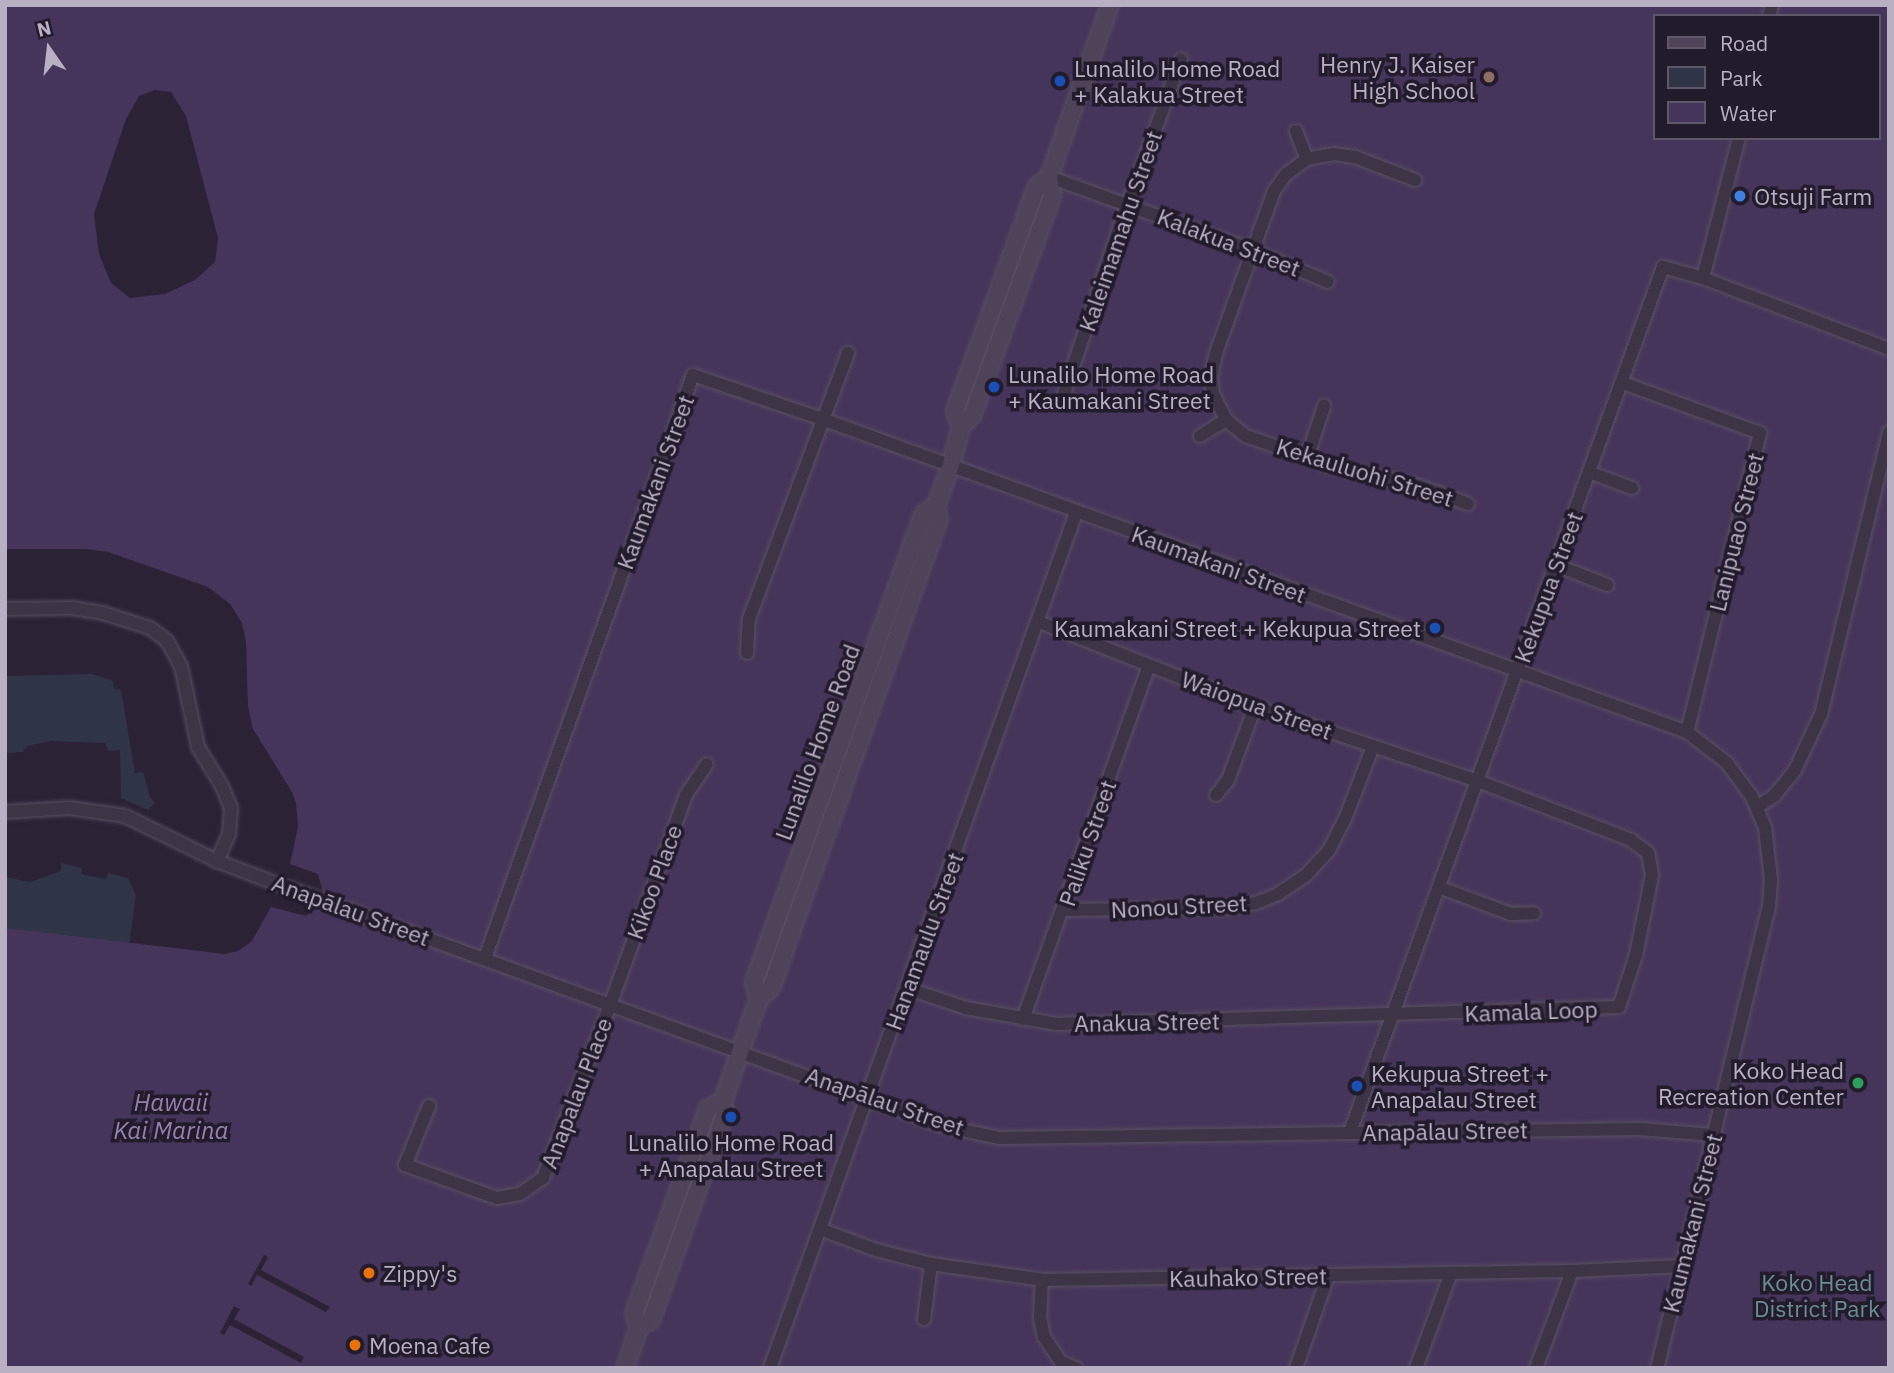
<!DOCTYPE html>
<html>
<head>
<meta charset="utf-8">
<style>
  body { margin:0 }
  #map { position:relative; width:1894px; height:1373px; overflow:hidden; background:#2b2236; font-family:"IBM Plex Sans",sans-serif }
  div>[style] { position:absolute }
  .green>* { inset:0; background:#2f3546 }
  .water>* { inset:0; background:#46355a }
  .pier>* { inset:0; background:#2b2236 }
  .roads { filter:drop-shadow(0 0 2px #585061) drop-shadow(0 0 2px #585061) }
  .minor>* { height:12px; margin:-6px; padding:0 6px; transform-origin:6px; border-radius:6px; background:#3d3546 }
  .secondary>* { height:16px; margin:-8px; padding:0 8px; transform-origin:8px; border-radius:8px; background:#4e4359 }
  .dots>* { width:19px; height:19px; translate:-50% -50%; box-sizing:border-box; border:4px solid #221b2b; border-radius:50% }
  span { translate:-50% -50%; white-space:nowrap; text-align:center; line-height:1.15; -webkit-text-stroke:7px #221b2b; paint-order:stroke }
  .poi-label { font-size:23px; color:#b9b0c3 }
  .right { translate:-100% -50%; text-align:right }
  .left { translate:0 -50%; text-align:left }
  .street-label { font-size:23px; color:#b9b0c3 }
  .park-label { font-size:23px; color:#698d92 }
  .water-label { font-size:24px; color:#9681ae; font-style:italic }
  .frame { position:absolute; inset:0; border:7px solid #b9b0c3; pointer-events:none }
  .legend { position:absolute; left:1653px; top:14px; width:228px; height:126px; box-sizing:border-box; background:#221b2b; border:2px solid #5e5768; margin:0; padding:9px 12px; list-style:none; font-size:21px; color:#b9b0c3 }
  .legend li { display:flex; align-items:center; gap:14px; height:35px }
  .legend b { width:35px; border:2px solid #5e5768 }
  .north { position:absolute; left:14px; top:14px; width:70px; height:70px; -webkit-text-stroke:5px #221b2b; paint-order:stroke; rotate:346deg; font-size:19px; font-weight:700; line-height:28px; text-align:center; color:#b9b0c3 }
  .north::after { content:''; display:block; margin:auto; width:24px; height:32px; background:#b9b0c3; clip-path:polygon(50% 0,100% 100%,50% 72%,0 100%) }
</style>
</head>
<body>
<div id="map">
  <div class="green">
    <div style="clip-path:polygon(92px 674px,113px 681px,114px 689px,121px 690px,135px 773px,143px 772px,150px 797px,155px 803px,148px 810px,121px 798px,120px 750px,108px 751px,105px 743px,52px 741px,27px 746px,23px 752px,6px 753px,5px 759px,5px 676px)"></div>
    <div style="clip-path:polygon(61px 863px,82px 868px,81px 874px,106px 879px,108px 873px,128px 878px,136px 896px,129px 945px,5px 928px,6px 877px,30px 882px,61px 871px)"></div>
  </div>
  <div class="water">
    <div style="clip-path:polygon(evenodd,5px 5px,1889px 5px,1889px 1368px,5px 1368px,5px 928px,225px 954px,238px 951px,252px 941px,271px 907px,306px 916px,314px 910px,323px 892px,318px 874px,290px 864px,298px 827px,296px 803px,292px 792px,253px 729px,248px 706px,246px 642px,242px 623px,230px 604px,208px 587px,108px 552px,86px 549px,5px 549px,5px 5px,1654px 16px,1878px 16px,1878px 138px,1654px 138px,1654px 16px,5px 5px,155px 90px,171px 92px,186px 116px,218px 238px,215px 262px,195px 280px,165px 294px,130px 298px,111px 283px,99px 254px,94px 214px,126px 119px,139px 96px,155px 90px)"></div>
  </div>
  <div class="pier">
    <div style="clip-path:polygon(264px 1255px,268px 1257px,261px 1270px,330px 1307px,326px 1312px,257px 1275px,251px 1286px,248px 1284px)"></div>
    <div style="clip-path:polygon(234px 1306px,240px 1309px,234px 1319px,304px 1357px,301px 1363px,230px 1325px,224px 1335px,220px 1333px)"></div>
  </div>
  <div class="roads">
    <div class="minor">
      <div style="left:1769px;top:16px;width:11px;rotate:-75deg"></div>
      <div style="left:1296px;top:131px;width:30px;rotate:69deg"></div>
      <div style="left:1049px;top:177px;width:216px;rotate:19.8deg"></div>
      <div style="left:1252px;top:250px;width:82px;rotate:22.8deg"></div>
      <div style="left:1415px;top:180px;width:64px;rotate:-159deg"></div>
      <div style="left:1355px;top:157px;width:21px;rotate:-172deg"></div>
      <div style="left:1334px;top:154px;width:27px;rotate:170deg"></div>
      <div style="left:1307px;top:159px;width:26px;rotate:144deg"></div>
      <div style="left:1286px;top:174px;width:21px;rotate:125deg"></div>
      <div style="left:1274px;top:191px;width:172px;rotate:109.7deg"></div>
      <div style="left:1216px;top:353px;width:24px;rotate:102deg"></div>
      <div style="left:1211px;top:376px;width:18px;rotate:84deg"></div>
      <div style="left:1213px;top:394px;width:29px;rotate:63deg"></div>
      <div style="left:1226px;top:420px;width:26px;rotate:39deg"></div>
      <div style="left:1246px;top:436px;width:90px;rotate:19.4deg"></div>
      <div style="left:1331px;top:466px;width:90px;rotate:12.8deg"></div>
      <div style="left:1419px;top:486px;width:52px;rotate:20.2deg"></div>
      <div style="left:1703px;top:278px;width:145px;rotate:-75.6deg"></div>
      <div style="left:1623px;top:383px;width:146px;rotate:20.1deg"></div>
      <div style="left:1760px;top:433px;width:308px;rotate:103.7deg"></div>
      <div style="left:1061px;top:403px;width:196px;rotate:-71.6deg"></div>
      <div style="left:1123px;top:217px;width:168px;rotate:-69.8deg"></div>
      <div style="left:1200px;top:436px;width:31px;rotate:-32deg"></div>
      <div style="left:1307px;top:458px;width:55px;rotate:-71.9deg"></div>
      <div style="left:1589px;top:472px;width:46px;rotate:20.4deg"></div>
      <div style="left:1556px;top:565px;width:55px;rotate:21.4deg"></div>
      <div style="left:5px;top:609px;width:67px;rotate:-0.9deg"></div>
      <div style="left:72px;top:608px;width:31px;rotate:9deg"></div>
      <div style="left:103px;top:613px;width:49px;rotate:17.7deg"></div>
      <div style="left:150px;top:628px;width:21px;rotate:37deg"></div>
      <div style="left:167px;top:641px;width:29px;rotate:61deg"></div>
      <div style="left:181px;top:666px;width:83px;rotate:78.1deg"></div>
      <div style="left:198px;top:747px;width:46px;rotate:58.4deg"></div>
      <div style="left:222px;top:786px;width:24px;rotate:68deg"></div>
      <div style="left:231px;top:808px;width:26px;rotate:94deg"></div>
      <div style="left:229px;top:834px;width:30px;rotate:114deg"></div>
      <div style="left:747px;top:653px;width:34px;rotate:-87deg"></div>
      <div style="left:749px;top:619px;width:284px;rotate:-69.6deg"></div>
      <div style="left:1216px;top:795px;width:19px;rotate:-51deg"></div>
      <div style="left:1228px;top:780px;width:78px;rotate:-69.7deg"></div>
      <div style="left:1757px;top:807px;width:20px;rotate:-33deg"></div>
      <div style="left:1774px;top:796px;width:33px;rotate:-51deg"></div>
      <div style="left:1795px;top:770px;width:62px;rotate:-65.1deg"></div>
      <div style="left:1821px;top:714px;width:290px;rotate:-76.4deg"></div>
      <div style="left:5px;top:812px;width:64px;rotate:-3.6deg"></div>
      <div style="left:69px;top:808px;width:57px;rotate:8.1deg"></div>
      <div style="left:125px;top:816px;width:102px;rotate:26.1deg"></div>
      <div style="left:217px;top:861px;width:50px;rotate:21deg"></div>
      <div style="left:264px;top:879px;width:718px;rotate:20.02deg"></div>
      <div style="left:939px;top:1125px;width:61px;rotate:12.2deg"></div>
      <div style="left:999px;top:1138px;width:641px;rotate:-0.8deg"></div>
      <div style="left:1640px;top:1129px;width:73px;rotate:4.7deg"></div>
      <div style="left:1441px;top:888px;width:75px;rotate:20.4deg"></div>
      <div style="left:1511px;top:914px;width:23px;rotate:-2deg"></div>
      <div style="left:1064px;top:910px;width:158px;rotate:-0.7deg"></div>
      <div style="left:1222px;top:908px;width:34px;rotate:-8deg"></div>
      <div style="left:1256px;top:903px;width:24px;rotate:-22deg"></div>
      <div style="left:1278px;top:894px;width:34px;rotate:-34deg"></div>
      <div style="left:1306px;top:875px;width:34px;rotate:-47deg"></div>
      <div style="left:1329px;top:850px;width:35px;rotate:-63deg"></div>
      <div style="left:1345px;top:819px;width:78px;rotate:-69deg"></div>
      <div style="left:485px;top:958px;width:619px;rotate:-70.36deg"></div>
      <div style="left:693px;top:375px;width:136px;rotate:18.8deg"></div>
      <div style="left:822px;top:419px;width:920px;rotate:19.89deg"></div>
      <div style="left:1687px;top:732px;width:51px;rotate:37.8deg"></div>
      <div style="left:1727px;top:763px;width:42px;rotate:53.7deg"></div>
      <div style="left:1752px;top:797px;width:34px;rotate:67deg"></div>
      <div style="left:1765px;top:828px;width:51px;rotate:83.3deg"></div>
      <div style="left:1771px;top:879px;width:27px;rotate:94deg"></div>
      <div style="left:1769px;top:906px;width:475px;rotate:103.6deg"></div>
      <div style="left:906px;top:988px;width:63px;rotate:18.4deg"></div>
      <div style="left:966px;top:1008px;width:92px;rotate:10deg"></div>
      <div style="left:1057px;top:1024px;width:562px;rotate:-1.73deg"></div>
      <div style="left:1619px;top:1007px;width:55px;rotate:-71.9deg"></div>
      <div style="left:1636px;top:955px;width:82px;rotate:-78.7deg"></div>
      <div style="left:1652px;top:875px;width:22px;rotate:-100deg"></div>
      <div style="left:1648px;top:853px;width:21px;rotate:-143deg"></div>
      <div style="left:1631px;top:840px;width:164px;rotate:-158.9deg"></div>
      <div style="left:1478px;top:781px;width:235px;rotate:-161.6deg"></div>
      <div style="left:1255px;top:707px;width:232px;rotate:-158.5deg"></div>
      <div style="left:1023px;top:1019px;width:375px;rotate:-70.4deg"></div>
      <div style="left:429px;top:1106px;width:64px;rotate:112.1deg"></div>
      <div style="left:405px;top:1165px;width:98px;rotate:19.7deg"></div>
      <div style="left:497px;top:1198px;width:23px;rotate:-10deg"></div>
      <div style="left:520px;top:1194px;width:28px;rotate:-35deg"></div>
      <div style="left:543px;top:1178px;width:186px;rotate:-68.8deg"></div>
      <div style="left:610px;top:1005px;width:223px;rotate:-70.1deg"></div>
      <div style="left:686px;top:795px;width:37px;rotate:-56deg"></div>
      <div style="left:1350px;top:1132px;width:920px;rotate:-70.11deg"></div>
      <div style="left:1663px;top:267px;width:41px;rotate:15.4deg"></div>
      <div style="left:1703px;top:278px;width:199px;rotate:20.9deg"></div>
      <div style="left:820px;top:1229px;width:60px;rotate:20.6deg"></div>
      <div style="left:876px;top:1250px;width:57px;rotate:14.3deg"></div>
      <div style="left:931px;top:1264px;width:114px;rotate:8.1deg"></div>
      <div style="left:1044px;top:1280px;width:528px;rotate:-0.98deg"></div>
      <div style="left:1572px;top:1271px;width:111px;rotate:-2.6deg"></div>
      <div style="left:1042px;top:1280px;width:37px;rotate:93deg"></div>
      <div style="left:1040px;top:1317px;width:20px;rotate:79deg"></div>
      <div style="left:1044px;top:1337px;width:30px;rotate:56deg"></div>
      <div style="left:1061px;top:1362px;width:16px;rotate:22deg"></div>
      <div style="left:924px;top:1319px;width:55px;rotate:-82.7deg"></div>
      <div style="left:770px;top:1368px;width:908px;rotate:-70.31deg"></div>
      <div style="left:1296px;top:1368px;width:97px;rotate:-70.8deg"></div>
      <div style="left:1416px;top:1368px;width:101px;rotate:-69.8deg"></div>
      <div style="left:1536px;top:1368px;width:103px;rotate:-69.6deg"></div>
    </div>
    <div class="secondary">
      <div style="left:961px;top:426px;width:15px;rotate:-42deg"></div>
      <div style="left:972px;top:416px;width:234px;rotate:-70deg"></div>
      <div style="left:1052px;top:196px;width:19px;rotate:-99deg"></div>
      <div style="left:1049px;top:177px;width:182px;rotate:-70.5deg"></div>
      <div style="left:759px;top:999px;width:18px;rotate:-106deg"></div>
      <div style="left:754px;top:982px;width:498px;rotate:-70.1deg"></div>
      <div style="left:923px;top:514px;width:15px;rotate:-32deg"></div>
      <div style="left:639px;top:1327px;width:14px;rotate:-30deg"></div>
      <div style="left:651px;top:1320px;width:218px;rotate:-70.2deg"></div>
      <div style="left:725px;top:1115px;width:15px;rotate:-98deg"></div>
      <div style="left:723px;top:1100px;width:90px;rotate:-70.6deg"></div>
      <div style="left:753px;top:1015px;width:17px;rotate:-69deg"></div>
      <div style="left:759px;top:999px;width:16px;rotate:-43deg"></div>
      <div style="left:771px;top:988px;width:497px;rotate:-70.3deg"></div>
      <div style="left:939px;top:520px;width:14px;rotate:-102deg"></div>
      <div style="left:936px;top:506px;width:44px;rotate:-69.9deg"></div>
      <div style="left:951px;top:465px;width:40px;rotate:-75.6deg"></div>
      <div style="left:961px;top:426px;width:16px;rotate:-112deg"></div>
      <div style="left:955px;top:411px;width:239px;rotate:-70deg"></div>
      <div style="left:1037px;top:186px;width:15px;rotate:-37deg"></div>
      <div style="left:625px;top:1368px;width:43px;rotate:-71.1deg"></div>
      <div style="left:639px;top:1327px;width:14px;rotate:-111deg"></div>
      <div style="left:634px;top:1314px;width:218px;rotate:-70.2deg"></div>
      <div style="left:708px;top:1109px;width:17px;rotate:-31deg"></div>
    </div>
  </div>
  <div class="dots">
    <div style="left:1489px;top:77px;background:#8d6e63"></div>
    <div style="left:1060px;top:81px;background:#1a4fb4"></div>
    <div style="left:1740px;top:196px;background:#3f7fe0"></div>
    <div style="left:994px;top:387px;background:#1a4fb4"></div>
    <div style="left:1435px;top:628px;background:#1a4fb4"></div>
    <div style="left:1858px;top:1083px;background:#2e9e5b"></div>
    <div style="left:1357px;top:1086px;background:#1a4fb4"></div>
    <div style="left:731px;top:1117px;background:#1a4fb4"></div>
    <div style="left:369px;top:1273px;background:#e8710a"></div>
    <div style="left:355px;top:1345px;background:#e8710a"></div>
  </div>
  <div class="poi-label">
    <span class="right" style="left:1475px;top:77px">Henry J. Kaiser<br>High School</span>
    <span class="left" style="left:1074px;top:81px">Lunalilo Home Road<br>+ Kalakua Street</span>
    <span class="left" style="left:1754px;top:196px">Otsuji Farm</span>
    <span class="left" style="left:1008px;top:387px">Lunalilo Home Road<br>+ Kaumakani Street</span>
    <span class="right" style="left:1421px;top:628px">Kaumakani Street + Kekupua Street</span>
    <span class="right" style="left:1844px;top:1083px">Koko Head<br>Recreation Center</span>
    <span class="left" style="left:1371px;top:1086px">Kekupua Street +<br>Anapalau Street</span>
    <span style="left:731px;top:1155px">Lunalilo Home Road<br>+ Anapalau Street</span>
    <span class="left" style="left:383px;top:1273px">Zippy's</span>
    <span class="left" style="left:369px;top:1345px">Moena Cafe</span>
  </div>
  <div class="street-label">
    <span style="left:1120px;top:231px;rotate:-71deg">Kaleimamahu Street</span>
    <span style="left:1229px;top:242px;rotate:21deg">Kalakua Street</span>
    <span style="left:1365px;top:472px;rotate:17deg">Kekauluohi Street</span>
    <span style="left:655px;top:482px;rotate:-70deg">Kaumakani Street</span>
    <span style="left:1736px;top:532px;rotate:-76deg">Lanipuao Street</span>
    <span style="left:1219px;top:564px;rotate:20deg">Kaumakani Street</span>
    <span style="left:1548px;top:587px;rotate:-70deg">Kekupua Street</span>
    <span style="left:1257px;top:705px;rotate:20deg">Waiopua Street</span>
    <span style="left:817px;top:742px;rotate:-70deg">Lunalilo Home Road</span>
    <span style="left:1087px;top:843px;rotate:-71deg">Paliku Street</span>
    <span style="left:654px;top:882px;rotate:-70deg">Kikoo Place</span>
    <span style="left:1179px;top:906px;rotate:-3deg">Nonou Street</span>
    <span style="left:351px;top:910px;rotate:20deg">Anapālau Street</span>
    <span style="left:924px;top:941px;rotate:-70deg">Hanamaulu Street</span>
    <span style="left:1531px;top:1011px;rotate:-2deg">Kamala Loop</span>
    <span style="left:1147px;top:1022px;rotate:-1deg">Anakua Street</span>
    <span style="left:576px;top:1093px;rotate:-69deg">Anapalau Place</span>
    <span style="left:885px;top:1101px;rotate:19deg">Anapālau Street</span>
    <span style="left:1445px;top:1131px;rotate:-1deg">Anapālau Street</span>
    <span style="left:1692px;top:1223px;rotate:-76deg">Kaumakani Street</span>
    <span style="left:1248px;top:1277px;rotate:-1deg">Kauhako Street</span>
  </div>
  <div class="park-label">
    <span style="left:1817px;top:1295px">Koko Head<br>District Park</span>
  </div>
  <div class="water-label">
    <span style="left:171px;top:1117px">Hawaii<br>Kai Marina</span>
  </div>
  <div class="frame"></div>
  <ul class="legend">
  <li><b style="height:9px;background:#4e4359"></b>Road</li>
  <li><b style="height:19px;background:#2f3546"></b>Park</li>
  <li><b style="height:19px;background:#46355a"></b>Water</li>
  </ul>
  <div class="north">N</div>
</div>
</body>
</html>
